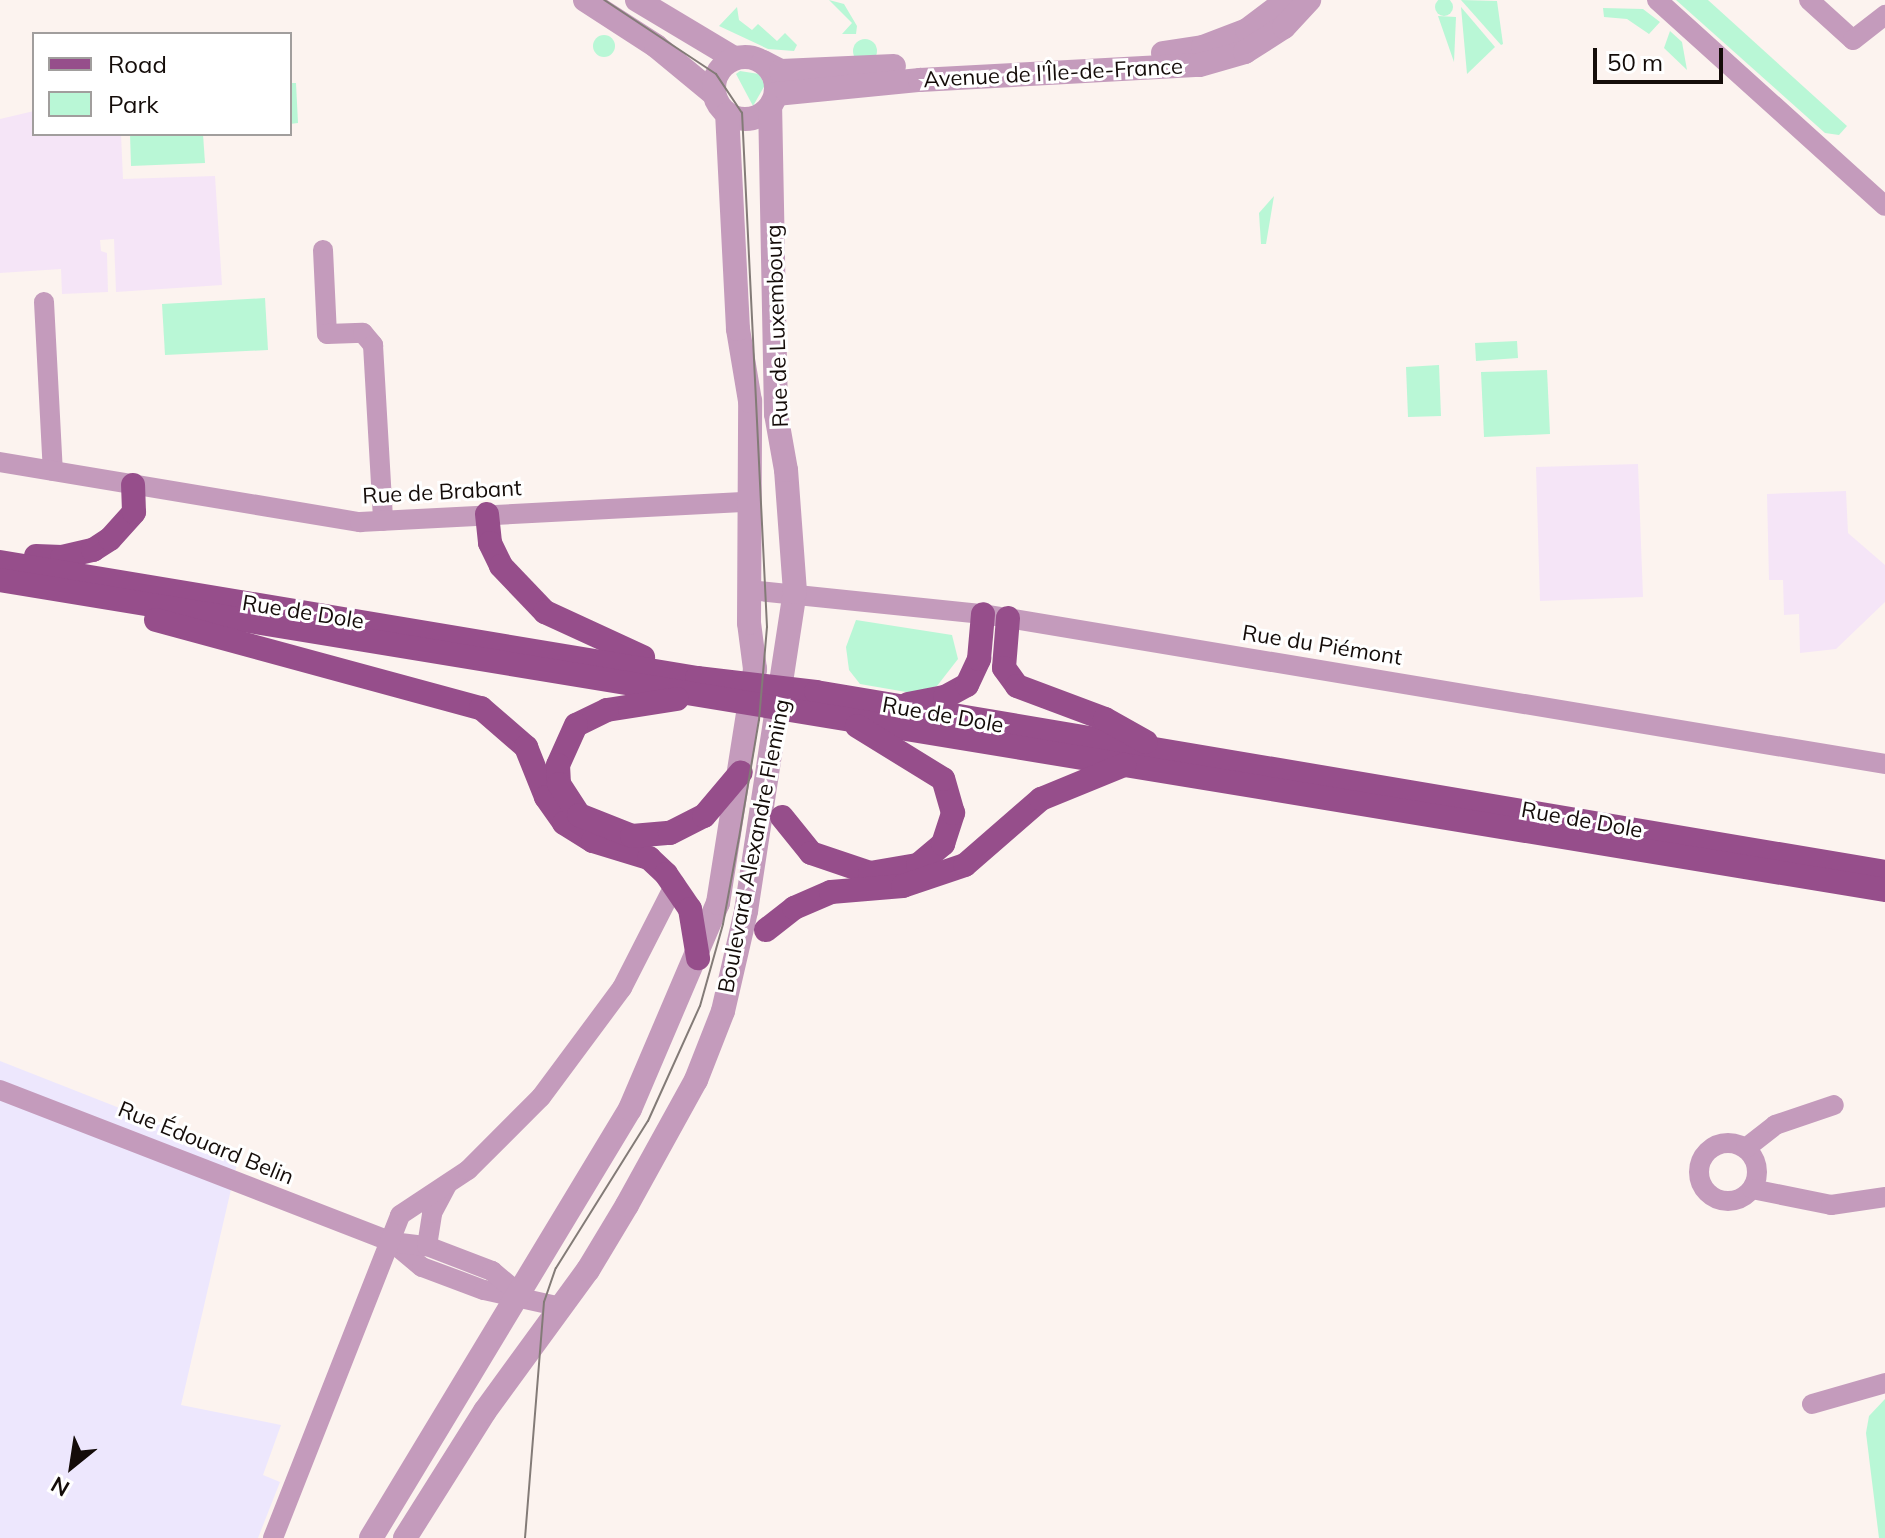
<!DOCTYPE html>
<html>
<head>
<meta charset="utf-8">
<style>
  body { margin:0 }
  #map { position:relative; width:1885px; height:1538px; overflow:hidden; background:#fcf3ef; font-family:Mulish,sans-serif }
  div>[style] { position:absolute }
  .industrial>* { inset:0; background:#ede7fd }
  .education>* { inset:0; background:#f5e5f7 }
  .green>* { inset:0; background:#b9f7d6 }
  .round { border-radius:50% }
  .minor>* { height:20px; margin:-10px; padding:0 10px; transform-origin:10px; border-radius:10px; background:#c49bbc }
  .minor>.ring { margin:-10px; padding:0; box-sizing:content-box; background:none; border:20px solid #c49bbc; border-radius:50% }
  .tertiary>* { height:24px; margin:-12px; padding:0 12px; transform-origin:12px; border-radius:12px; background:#c49bbc }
  .tertiary>.ring { margin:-12px; padding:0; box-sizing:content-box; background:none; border:24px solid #c49bbc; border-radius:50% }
  .primary>* { height:24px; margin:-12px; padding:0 12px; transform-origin:12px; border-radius:12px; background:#964e8b }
  .tram>* { height:2px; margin:-1px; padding:0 1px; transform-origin:1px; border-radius:1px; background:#837b77 }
  span { translate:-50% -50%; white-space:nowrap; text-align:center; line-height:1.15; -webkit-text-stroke:6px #fff; paint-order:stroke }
  .street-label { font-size:22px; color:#140c09 }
  .legend { position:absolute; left:32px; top:32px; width:260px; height:104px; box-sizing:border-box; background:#fff; border:2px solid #a19e9d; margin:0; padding:10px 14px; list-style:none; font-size:24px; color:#140c09 }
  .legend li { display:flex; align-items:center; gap:16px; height:40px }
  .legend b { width:40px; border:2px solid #a19e9d }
  .north { position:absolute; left:32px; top:1426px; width:80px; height:80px; -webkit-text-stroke:6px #fff; paint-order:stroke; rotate:210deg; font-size:22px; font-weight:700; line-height:32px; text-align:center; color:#140c09 }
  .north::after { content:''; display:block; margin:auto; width:28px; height:36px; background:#140c09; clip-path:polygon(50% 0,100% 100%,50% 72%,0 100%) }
  .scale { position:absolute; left:1593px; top:48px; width:130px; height:36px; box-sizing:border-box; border:4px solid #140c09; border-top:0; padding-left:10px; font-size:24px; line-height:28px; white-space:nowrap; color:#140c09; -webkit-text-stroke:6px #fff; paint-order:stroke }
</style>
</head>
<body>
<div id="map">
  <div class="industrial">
    <div style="clip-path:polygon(0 1061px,239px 1155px,181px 1405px,281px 1425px,263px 1475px,280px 1482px,258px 1538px,0 1538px)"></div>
  </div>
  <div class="education">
    <div style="clip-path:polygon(34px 111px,34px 134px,121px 134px,123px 179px,215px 176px,222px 285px,116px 292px,114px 239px,100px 240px,101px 251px,107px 253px,108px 292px,62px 294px,61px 269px,0 273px,0 119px)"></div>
    <div style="clip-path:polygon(1638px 464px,1643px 597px,1540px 601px,1536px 467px)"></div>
    <div style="clip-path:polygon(1846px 491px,1848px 533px,1885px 565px,1885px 602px,1836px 649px,1800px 653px,1799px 614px,1784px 615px,1783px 580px,1769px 580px,1767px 494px)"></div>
  </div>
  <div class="green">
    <div class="round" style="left:1435px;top:-2px;width:18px;height:18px"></div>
    <div style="clip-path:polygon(829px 0,844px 4px,857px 26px,856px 34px,842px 34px,852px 23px)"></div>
    <div style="clip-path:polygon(1461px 0,1497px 1px,1503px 44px,1501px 45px)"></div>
    <div style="clip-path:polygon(1676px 0,1708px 0,1847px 126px,1839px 135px,1825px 133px)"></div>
    <div style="clip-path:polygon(737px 7px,739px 20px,752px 30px,758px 24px,777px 41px,785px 33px,797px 45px,794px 51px,768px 49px,719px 26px)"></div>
    <div style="clip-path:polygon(1461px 7px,1495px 47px,1467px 74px)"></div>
    <div style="clip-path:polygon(1603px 8px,1643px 9px,1660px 22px,1649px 34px,1627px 19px,1604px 17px)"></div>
    <div style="clip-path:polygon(1438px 16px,1456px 17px,1454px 62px)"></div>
    <div style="clip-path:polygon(1670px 31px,1682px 42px,1687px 70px,1664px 48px)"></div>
    <div class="round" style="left:593px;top:35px;width:22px;height:22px"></div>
    <div class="round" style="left:853px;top:39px;width:24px;height:24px"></div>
    <div style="clip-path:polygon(740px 71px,759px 74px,765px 85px,753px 106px,736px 74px)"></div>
    <div style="clip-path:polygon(290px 83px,296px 83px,298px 123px,290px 124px)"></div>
    <div style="clip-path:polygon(130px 134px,203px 134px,205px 163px,131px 166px)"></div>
    <div style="clip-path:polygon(1274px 196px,1266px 244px,1261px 244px,1259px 213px)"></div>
    <div style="clip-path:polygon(265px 298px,268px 350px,165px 355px,162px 304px)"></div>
    <div style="clip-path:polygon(1517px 341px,1518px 358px,1476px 361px,1475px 343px)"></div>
    <div style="clip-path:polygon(1439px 365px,1441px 416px,1408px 417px,1406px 367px)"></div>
    <div style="clip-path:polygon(1547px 370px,1550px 434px,1484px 437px,1481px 372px)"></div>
    <div style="clip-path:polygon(856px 620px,952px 635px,958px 659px,937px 686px,912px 693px,860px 684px,849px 670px,846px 647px)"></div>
    <div style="clip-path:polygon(1885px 1399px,1885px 1538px,1879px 1538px,1866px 1433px,1869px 1416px)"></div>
  </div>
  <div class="minor">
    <div style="left:1657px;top:0;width:307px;rotate:42.1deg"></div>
    <div style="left:1809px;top:0;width:59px;rotate:42.3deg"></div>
    <div style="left:1853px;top:40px;width:41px;rotate:-38deg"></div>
    <div style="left:323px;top:250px;width:84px;rotate:87.3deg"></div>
    <div style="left:327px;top:334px;width:36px;rotate:-2deg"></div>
    <div style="left:363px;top:333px;width:16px;rotate:50deg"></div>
    <div style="left:373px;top:345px;width:176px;rotate:86.7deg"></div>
    <div style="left:44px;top:302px;width:169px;rotate:87deg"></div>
    <div style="left:0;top:462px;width:365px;rotate:9.5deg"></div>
    <div style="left:360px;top:522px;width:388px;rotate:-3deg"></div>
    <div style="left:749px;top:590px;width:235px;rotate:5.9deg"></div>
    <div style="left:983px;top:614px;width:914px;rotate:9.44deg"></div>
    <div style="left:0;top:1090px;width:420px;rotate:21.2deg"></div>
    <div style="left:392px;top:1242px;width:39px;rotate:40deg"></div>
    <div style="left:422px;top:1267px;width:66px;rotate:20.4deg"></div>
    <div style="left:484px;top:1290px;width:79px;rotate:12.4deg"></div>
    <div class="ring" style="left:1699px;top:1143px;width:38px;height:38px"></div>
    <div style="left:1746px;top:1148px;width:37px;rotate:-38deg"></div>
    <div style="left:1775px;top:1125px;width:62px;rotate:-18.7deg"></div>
    <div style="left:1752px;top:1189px;width:81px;rotate:11.4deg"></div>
    <div style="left:1831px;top:1205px;width:55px;rotate:-8.4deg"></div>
    <div style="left:392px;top:1242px;width:35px;rotate:7deg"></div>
    <div style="left:427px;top:1246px;width:70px;rotate:21deg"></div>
    <div style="left:492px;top:1271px;width:35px;rotate:40deg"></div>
    <div style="left:427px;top:1246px;width:33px;rotate:-81deg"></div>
    <div style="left:432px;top:1213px;width:32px;rotate:-62deg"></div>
    <div style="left:1812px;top:1404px;width:76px;rotate:-16deg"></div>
    <div style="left:273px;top:1538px;width:347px;rotate:-68.5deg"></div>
    <div style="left:400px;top:1215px;width:82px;rotate:-33.5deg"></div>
    <div style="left:468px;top:1170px;width:103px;rotate:-45deg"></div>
    <div style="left:541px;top:1097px;width:136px;rotate:-53.4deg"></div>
    <div style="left:622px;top:988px;width:117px;rotate:-63deg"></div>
  </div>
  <div class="tertiary">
    <div style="left:585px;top:0;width:85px;rotate:32.9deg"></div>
    <div style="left:656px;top:46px;width:75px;rotate:39.6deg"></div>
    <div style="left:637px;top:0;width:113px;rotate:30.9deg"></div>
    <div style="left:1163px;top:53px;width:40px;rotate:-8.5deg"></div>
    <div style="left:1203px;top:47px;width:47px;rotate:-21.1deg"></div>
    <div style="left:1247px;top:30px;width:50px;rotate:-36.9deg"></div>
    <div class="ring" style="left:714px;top:57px;width:38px;height:38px"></div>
    <div style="left:763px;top:62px;width:20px;rotate:27deg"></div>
    <div style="left:781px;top:71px;width:113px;rotate:-2.5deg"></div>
    <div style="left:776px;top:94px;width:145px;rotate:-5.6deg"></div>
    <div style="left:920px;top:80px;width:280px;rotate:-3.1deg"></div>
    <div style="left:1200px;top:65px;width:47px;rotate:-16.1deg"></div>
    <div style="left:1245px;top:52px;width:46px;rotate:-32.7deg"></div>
    <div style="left:1284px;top:27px;width:37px;rotate:-47deg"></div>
    <div style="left:371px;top:1538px;width:501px;rotate:-58.88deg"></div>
    <div style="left:630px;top:1109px;width:224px;rotate:-66.9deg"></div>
    <div style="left:718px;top:903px;width:237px;rotate:-81deg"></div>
    <div style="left:755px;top:669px;width:46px;rotate:-97.4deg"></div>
    <div style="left:749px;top:623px;width:222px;rotate:-89.7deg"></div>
    <div style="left:750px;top:401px;width:73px;rotate:-99.5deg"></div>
    <div style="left:738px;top:329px;width:215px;rotate:-92.9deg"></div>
    <div style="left:405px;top:1538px;width:150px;rotate:-57.8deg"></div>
    <div style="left:485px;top:1411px;width:175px;rotate:-53.9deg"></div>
    <div style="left:588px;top:1270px;width:76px;rotate:-59deg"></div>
    <div style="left:627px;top:1205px;width:143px;rotate:-61.1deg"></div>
    <div style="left:696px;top:1080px;width:74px;rotate:-68.6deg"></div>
    <div style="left:723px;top:1011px;width:103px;rotate:-77deg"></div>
    <div style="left:746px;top:911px;width:323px;rotate:-81.3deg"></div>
    <div style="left:795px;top:592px;width:122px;rotate:-94.2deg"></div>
    <div style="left:786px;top:470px;width:57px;rotate:-100.1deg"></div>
    <div style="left:776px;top:414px;width:307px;rotate:-91.1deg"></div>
  </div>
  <div class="primary">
    <div style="left:487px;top:514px;width:29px;rotate:84deg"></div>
    <div style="left:490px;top:543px;width:25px;rotate:64deg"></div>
    <div style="left:501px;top:566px;width:64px;rotate:46.3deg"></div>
    <div style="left:545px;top:612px;width:108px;rotate:24.7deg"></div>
    <div style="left:36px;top:556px;width:26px;rotate:2deg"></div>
    <div style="left:62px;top:557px;width:32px;rotate:-13deg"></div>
    <div style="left:93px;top:550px;width:20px;rotate:-33deg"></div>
    <div style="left:110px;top:539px;width:36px;rotate:-48deg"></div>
    <div style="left:134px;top:512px;width:27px;rotate:-92deg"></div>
    <div style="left:0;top:562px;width:707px;rotate:9.45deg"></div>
    <div style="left:697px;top:678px;width:120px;rotate:6.7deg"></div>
    <div style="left:816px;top:692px;width:1084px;rotate:9.56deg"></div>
    <div style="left:0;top:580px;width:1910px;rotate:9.34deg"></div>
    <div style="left:1008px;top:618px;width:50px;rotate:94.6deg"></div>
    <div style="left:1004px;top:668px;width:22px;rotate:54deg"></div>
    <div style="left:1017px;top:686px;width:94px;rotate:20.6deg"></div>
    <div style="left:1105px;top:719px;width:47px;rotate:29.3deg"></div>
    <div style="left:156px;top:620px;width:337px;rotate:15.2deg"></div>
    <div style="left:481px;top:708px;width:60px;rotate:40.9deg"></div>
    <div style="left:526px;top:747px;width:54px;rotate:68.2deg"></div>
    <div style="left:546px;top:797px;width:32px;rotate:55deg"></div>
    <div style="left:564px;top:823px;width:34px;rotate:32deg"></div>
    <div style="left:593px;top:841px;width:59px;rotate:16.9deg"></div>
    <div style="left:649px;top:858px;width:23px;rotate:43deg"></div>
    <div style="left:666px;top:874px;width:42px;rotate:55.6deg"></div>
    <div style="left:690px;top:909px;width:50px;rotate:80.7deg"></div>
    <div style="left:677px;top:699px;width:71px;rotate:171.1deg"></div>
    <div style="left:607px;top:710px;width:34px;rotate:154deg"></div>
    <div style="left:576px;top:725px;width:44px;rotate:114.2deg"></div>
    <div style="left:558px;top:765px;width:19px;rotate:87deg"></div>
    <div style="left:559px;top:784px;width:37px;rotate:57deg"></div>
    <div style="left:579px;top:815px;width:57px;rotate:21.6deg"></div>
    <div style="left:632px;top:836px;width:38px;rotate:-5deg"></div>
    <div style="left:670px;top:833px;width:38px;rotate:-27deg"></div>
    <div style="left:704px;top:816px;width:57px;rotate:-49.9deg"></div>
    <div style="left:908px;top:704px;width:38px;rotate:-11deg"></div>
    <div style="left:945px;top:697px;width:25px;rotate:-29deg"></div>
    <div style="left:967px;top:685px;width:29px;rotate:-65deg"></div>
    <div style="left:979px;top:659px;width:45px;rotate:-84.9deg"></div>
    <div style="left:782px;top:817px;width:46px;rotate:51.1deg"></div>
    <div style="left:811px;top:853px;width:62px;rotate:18.7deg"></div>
    <div style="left:870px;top:873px;width:49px;rotate:-9.5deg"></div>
    <div style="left:918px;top:865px;width:33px;rotate:-40deg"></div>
    <div style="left:943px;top:844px;width:33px;rotate:-72deg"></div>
    <div style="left:953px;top:813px;width:35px;rotate:-106deg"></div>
    <div style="left:943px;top:779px;width:101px;rotate:-148.4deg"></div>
    <div style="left:766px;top:930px;width:36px;rotate:-38deg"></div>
    <div style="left:794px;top:908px;width:40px;rotate:-23.4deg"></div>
    <div style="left:831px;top:892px;width:72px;rotate:-4.8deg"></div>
    <div style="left:903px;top:886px;width:65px;rotate:-18.7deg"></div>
    <div style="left:965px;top:865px;width:101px;rotate:-41deg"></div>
    <div style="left:1041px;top:799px;width:90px;rotate:-22.3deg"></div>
  </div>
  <div class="tram">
    <div style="left:525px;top:1538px;width:237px;rotate:-85.4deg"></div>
    <div style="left:544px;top:1302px;width:36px;rotate:-71deg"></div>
    <div style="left:556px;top:1268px;width:173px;rotate:-58deg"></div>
    <div style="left:648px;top:1121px;width:126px;rotate:-65.7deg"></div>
    <div style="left:700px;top:1006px;width:85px;rotate:-74.3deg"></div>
    <div style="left:723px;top:924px;width:87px;rotate:-79.5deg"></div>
    <div style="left:739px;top:838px;width:120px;rotate:-80.4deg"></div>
    <div style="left:759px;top:720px;width:93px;rotate:-85.1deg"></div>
    <div style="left:767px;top:627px;width:515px;rotate:-92.78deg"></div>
    <div style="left:742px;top:113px;width:47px;rotate:-123.7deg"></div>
    <div style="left:716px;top:74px;width:134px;rotate:-146.5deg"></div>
  </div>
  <div class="street-label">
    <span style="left:1053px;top:73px;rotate:-3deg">Avenue de l'Île-de-France</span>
    <span style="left:777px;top:326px;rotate:-92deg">Rue de Luxembourg</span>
    <span style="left:442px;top:492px;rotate:-3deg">Rue de Brabant</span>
    <span style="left:303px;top:612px;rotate:9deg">Rue de Dole</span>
    <span style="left:1322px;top:645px;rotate:9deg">Rue du Piémont</span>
    <span style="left:943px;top:715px;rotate:10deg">Rue de Dole</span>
    <span style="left:1582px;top:820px;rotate:10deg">Rue de Dole</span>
    <span style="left:754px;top:846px;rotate:-79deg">Boulevard Alexandre Fleming</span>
    <span style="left:206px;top:1143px;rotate:22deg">Rue Édouard Belin</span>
  </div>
  <ul class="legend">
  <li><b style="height:10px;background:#964e8b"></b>Road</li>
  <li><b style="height:22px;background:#b9f7d6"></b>Park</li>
  </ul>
  <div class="north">N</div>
  <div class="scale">50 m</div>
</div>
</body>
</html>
